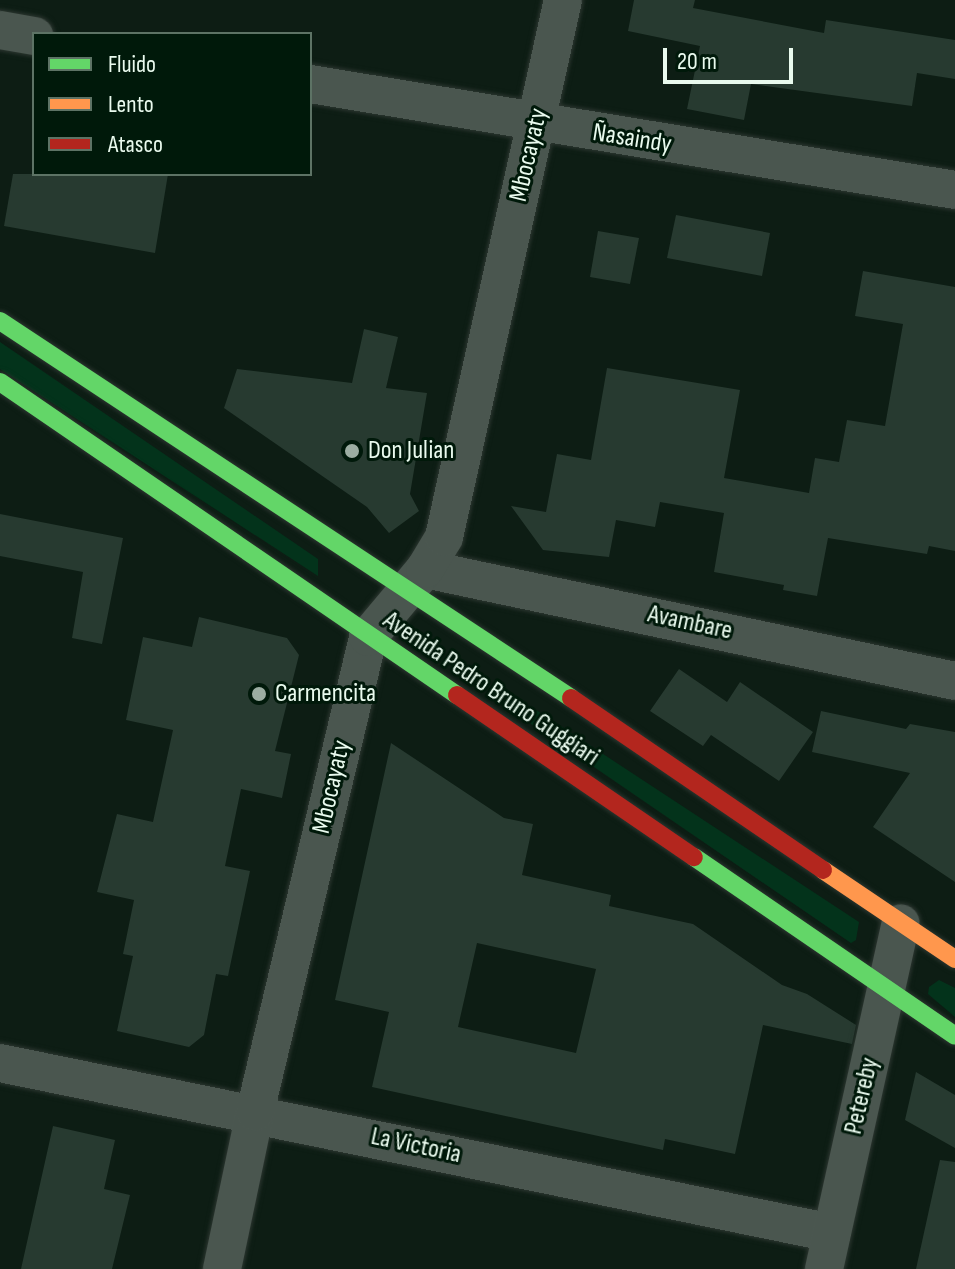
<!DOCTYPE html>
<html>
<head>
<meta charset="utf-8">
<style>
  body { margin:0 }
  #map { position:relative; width:955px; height:1269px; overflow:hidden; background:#0d1d14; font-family:"Sofia Sans Condensed",sans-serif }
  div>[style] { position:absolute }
  .green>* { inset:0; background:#03331b }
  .building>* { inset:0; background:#273a30 }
  .roads { filter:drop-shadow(0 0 2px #2c3630) drop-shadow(0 0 2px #2c3630) }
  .street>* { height:38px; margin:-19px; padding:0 19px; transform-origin:19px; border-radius:19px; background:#4a564f }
  .fast>* { height:18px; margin:-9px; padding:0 9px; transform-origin:9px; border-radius:9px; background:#63d668 }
  .slow>* { height:18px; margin:-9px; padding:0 9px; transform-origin:9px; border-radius:9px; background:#ff974d }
  .jam>* { height:18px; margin:-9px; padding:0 9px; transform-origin:9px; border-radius:9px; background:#b3261e }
  .dots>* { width:22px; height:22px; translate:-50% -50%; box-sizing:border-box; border:4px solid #00190a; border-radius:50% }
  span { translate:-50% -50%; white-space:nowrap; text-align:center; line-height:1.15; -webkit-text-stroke:6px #00190a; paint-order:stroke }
  .street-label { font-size:26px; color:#e9faee }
  .poi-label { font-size:26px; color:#e9faee }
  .left { translate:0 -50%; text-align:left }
  .legend { position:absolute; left:32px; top:32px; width:280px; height:144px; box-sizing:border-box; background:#00190a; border:2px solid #5d7365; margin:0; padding:10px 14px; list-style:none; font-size:24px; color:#e9faee }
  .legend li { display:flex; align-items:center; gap:16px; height:40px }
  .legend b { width:40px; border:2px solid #5d7365 }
  .scale { position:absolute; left:663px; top:48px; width:130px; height:36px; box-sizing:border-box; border:4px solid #e9faee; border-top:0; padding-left:10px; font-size:24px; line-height:28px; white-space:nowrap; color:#e9faee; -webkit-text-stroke:6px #00190a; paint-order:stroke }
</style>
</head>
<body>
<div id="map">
  <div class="green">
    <div style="clip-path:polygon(0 342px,318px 559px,318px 576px,0 369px)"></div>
    <div style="clip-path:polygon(533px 708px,859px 922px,856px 940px,851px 943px,521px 717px)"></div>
    <div style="clip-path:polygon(939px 980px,955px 988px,955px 1017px,928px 994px,929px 987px)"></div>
  </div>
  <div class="building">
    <div style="clip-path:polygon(634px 0,695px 0,693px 8px,824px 33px,826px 20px,955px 40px,955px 79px,917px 73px,912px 106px,751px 84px,744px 120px,687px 109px,700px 46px,628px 31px)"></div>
    <div style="clip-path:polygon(13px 174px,168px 174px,155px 253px,4px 226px)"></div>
    <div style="clip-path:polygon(676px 215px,770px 233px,762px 276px,667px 258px)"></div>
    <div style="clip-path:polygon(598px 231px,639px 238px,630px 284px,590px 277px)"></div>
    <div style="clip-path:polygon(863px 271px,955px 287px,955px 551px,929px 546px,927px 554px,828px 538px,817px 596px,783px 590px,784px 585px,714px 572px,724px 513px,660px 502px,655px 527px,616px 520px,609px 557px,543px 550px,511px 506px,546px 512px,557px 454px,591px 460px,607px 368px,740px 390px,724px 478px,809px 493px,815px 458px,839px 462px,847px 420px,885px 426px,903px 324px,855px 316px)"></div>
    <div style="clip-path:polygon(364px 329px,398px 337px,386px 388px,427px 393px,410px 494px,419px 511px,389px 533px,367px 507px,224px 408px,237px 369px,352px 383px)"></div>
    <div style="clip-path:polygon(0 514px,123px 538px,102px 644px,72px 638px,83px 572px,0 556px)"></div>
    <div style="clip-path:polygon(199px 617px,287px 638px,299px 655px,275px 751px,291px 754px,282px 798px,241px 789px,225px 866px,250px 871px,228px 976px,216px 974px,204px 1035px,189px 1047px,117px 1031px,133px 956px,123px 954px,134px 900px,97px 892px,117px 814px,153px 822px,173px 730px,126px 720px,143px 637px,192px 647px)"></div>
    <div style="clip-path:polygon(679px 669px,727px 702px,740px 682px,813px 732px,779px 781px,711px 735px,703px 746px,650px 711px)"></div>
    <div style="clip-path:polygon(821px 711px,906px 729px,910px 724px,955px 732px,955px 882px,873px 827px,910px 773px,812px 752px)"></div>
    <div style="clip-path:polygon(evenodd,391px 743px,504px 818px,533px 824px,522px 875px,611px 895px,609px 906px,693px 924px,782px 985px,807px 994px,856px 1025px,852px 1044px,763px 1025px,735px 1154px,665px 1139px,663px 1150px,372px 1087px,389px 1012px,335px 1000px,391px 743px,477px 943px,596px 969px,576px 1053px,458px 1027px,477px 943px)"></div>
    <div style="clip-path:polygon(916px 1072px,955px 1095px,955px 1148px,905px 1120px)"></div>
    <div style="clip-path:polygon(53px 1126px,115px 1140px,104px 1189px,130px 1195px,112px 1269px,21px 1269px)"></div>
    <div style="clip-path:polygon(940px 1160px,955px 1162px,955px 1269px,916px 1269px)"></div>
  </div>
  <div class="roads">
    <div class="street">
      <div style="left:0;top:30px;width:35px;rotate:10deg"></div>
      <div style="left:310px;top:84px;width:654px;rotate:9.33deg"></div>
      <div style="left:425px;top:569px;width:542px;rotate:11.93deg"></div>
      <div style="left:0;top:1063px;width:849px;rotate:11.55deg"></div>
      <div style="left:222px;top:1269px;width:160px;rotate:-78.1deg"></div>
      <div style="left:255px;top:1112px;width:488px;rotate:-76.6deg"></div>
      <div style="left:368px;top:637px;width:89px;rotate:-50deg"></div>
      <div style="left:425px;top:569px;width:37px;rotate:-59deg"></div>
      <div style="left:444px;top:537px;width:550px;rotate:-77.51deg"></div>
      <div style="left:824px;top:1269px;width:354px;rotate:-77.5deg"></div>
    </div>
    <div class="fast">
      <div style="left:0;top:321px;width:684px;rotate:33.43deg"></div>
      <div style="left:0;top:382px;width:554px;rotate:34.41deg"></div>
      <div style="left:694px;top:857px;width:316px;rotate:34.4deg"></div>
    </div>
    <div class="slow">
      <div style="left:823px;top:870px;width:159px;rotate:34deg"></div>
    </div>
    <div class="jam">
      <div style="left:457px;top:695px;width:287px;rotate:34.4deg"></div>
      <div style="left:571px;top:698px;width:305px;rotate:34.3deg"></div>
    </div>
  </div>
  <div class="dots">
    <div style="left:352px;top:451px;background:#9cada2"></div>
    <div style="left:259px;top:694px;background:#9cada2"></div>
  </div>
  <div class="street-label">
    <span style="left:632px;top:139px;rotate:9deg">Ñasaindy</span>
    <span style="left:529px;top:155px;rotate:-77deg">Mbocayaty</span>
    <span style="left:690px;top:623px;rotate:12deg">Avambare</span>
    <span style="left:491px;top:689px;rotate:34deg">Avenida Pedro Bruno Guggiari</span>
    <span style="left:332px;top:787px;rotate:-77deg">Mbocayaty</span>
    <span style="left:862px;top:1096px;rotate:-77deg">Petereby</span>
    <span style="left:416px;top:1146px;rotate:12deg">La Victoria</span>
  </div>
  <div class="poi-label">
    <span class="left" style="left:368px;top:451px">Don Julian</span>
    <span class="left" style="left:275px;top:694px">Carmencita</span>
  </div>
  <ul class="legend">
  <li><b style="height:10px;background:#63d668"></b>Fluido</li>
  <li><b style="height:10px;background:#ff974d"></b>Lento</li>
  <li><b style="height:10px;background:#b3261e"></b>Atasco</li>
  </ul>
  <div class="scale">20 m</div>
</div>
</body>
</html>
